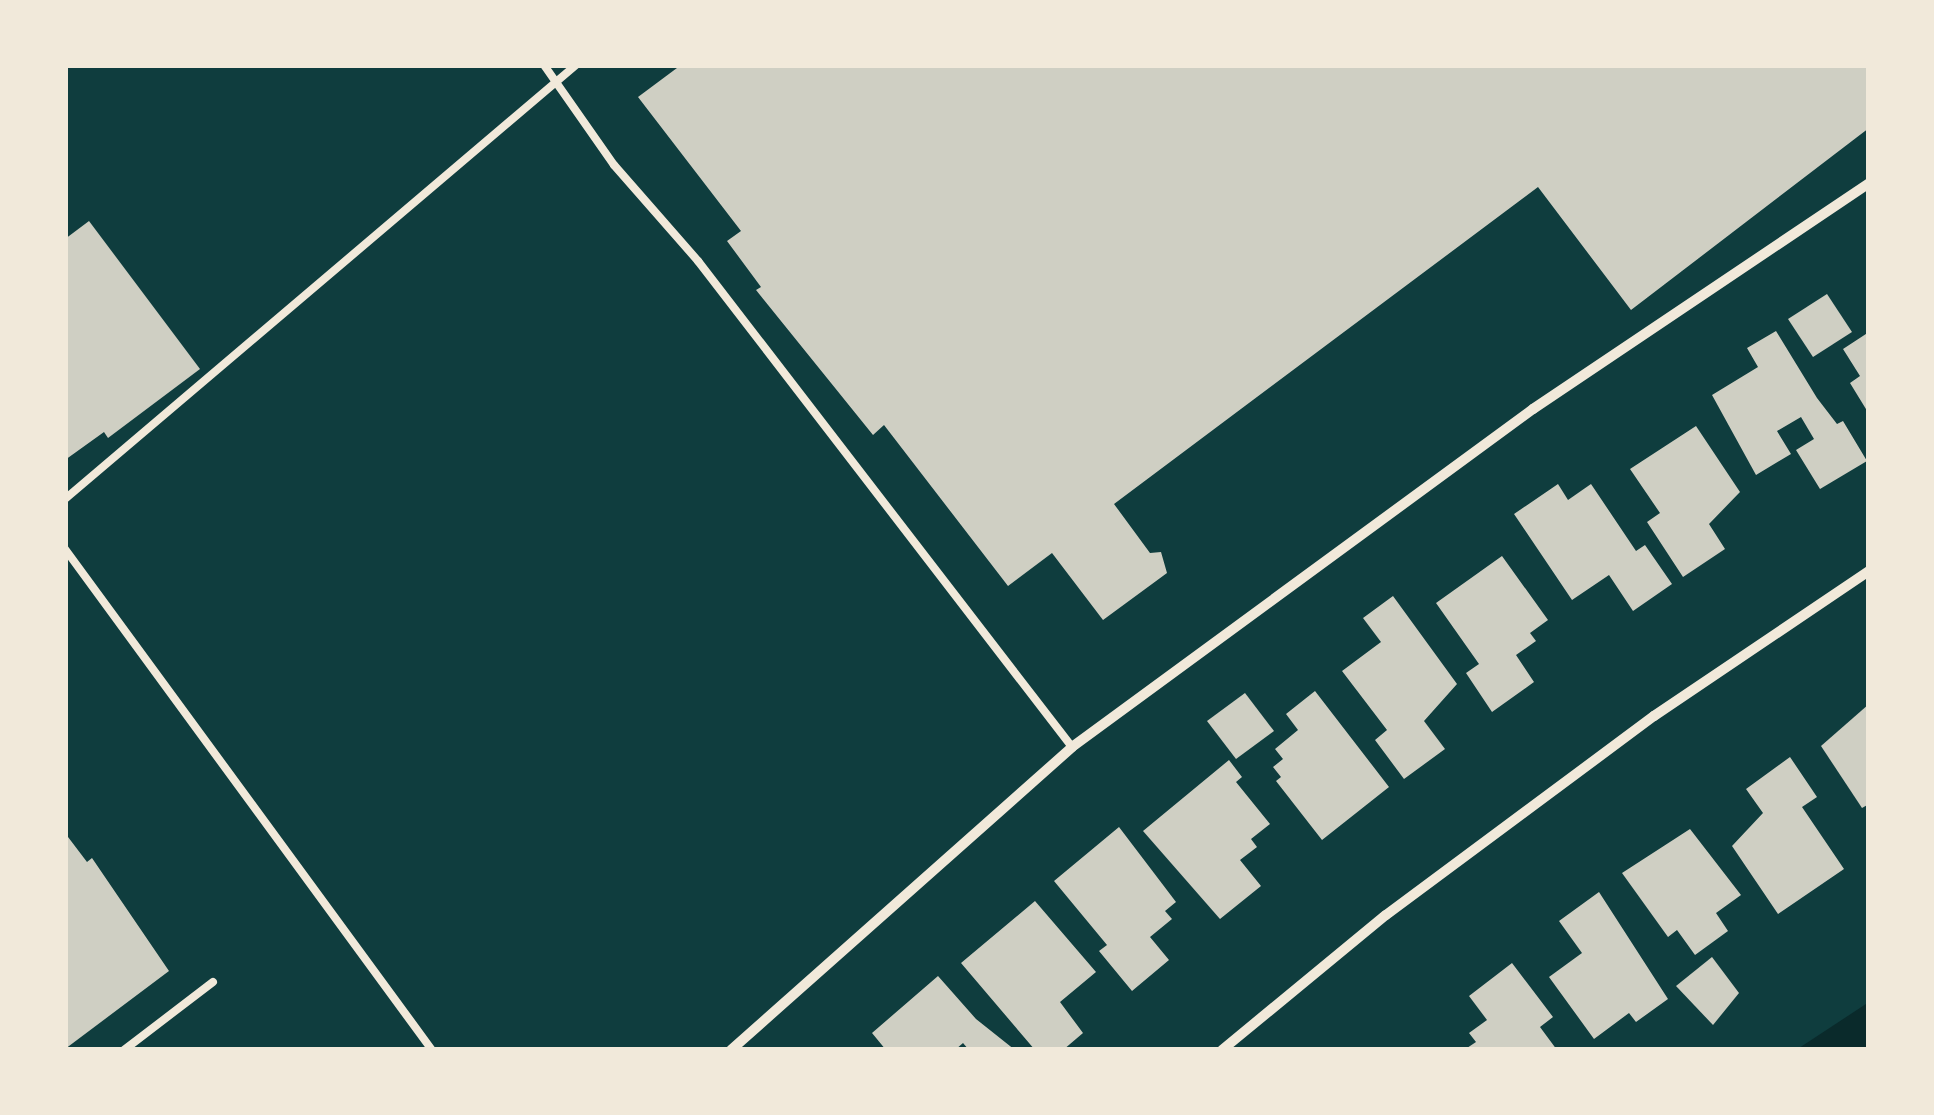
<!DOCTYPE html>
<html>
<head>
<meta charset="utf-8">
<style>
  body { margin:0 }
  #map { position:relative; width:1934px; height:1115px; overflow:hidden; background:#0f3d3e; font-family:"Sofia Sans Condensed",sans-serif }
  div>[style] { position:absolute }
  .water>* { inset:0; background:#0a2a2b }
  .building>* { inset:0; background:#cfcfc3 }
  .service>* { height:8px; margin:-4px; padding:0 4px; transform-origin:4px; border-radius:4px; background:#f1e9da }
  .minor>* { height:10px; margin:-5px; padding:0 5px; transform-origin:5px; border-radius:5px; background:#f1e9da }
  span { translate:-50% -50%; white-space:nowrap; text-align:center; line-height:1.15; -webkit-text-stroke:9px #f1e9da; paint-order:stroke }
  .frame { position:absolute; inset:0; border:68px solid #f1e9da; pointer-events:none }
</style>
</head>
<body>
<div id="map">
  <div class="water">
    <div style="clip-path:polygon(1869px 1002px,1869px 1050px,1796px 1050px)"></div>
  </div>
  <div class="building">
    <div style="clip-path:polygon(681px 65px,1869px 65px,1869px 128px,1631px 310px,1538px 187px,1114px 504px,1150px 553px,1161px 552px,1167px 573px,1103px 620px,1052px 553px,1008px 586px,884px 425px,873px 435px,756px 290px,761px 287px,727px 241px,741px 231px,638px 97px)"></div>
    <div style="clip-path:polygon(89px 221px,200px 369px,108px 438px,104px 432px,65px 460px,65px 239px)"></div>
    <div style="clip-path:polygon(1827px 294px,1852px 332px,1813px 357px,1788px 319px)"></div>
    <div style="clip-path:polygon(1776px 331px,1817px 398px,1837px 424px,1843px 421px,1867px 461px,1820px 489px,1796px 450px,1814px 439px,1801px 417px,1777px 431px,1791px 454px,1756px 475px,1712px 395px,1758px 367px,1747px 348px)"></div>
    <div style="clip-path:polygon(1869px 332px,1869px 414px,1850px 383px,1860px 376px,1843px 349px)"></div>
    <div style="clip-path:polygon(1696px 426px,1740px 492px,1709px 524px,1725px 549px,1683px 577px,1647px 522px,1660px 513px,1630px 469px)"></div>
    <div style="clip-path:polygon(1558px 484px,1568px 500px,1591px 484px,1636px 551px,1645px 545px,1672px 584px,1633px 611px,1609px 575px,1572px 600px,1514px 514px)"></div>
    <div style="clip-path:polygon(1502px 556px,1548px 620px,1530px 633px,1536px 641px,1516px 655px,1534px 682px,1492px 712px,1466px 673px,1479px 664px,1436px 603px)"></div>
    <div style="clip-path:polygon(1393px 596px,1457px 684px,1424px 721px,1445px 749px,1404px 779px,1375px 740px,1387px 730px,1342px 671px,1381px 642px,1363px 618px)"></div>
    <div style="clip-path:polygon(1315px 691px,1389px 787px,1322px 840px,1276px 781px,1281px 777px,1273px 767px,1283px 759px,1275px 749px,1298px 730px,1286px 714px)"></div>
    <div style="clip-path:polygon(1245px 693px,1274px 731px,1236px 759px,1207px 721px)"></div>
    <div style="clip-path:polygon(1869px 704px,1869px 804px,1862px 808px,1821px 746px)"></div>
    <div style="clip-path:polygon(1790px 757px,1817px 797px,1802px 807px,1844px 869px,1778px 914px,1732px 846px,1763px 813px,1746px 789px)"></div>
    <div style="clip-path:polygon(1229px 760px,1242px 777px,1236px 782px,1270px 824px,1251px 839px,1257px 847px,1240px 860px,1261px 886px,1220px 919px,1143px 831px)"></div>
    <div style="clip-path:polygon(1119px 827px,1176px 902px,1165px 911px,1172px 919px,1150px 937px,1169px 960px,1132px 991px,1099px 951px,1107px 945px,1054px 881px)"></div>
    <div style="clip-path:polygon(1690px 829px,1741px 895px,1716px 913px,1728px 931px,1695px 955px,1677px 930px,1668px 937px,1622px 873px)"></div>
    <div style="clip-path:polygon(65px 833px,87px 862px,92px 858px,169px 971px,65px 1049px)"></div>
    <div style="clip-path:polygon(1599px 892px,1668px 999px,1636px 1022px,1629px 1013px,1594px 1039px,1549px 977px,1582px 953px,1559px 921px)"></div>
    <div style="clip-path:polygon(1035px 901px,1096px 972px,1060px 1002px,1083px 1033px,1063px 1050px,1035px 1050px,961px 963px)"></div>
    <div style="clip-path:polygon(1712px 957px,1739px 993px,1713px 1025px,1676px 986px)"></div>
    <div style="clip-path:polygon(1512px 963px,1553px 1017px,1540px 1027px,1557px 1050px,1464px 1050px,1476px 1042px,1469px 1033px,1487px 1020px,1469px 996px)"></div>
    <div style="clip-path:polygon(938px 976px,976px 1019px,1015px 1050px,969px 1050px,963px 1043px,955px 1050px,886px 1050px,872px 1033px)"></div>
  </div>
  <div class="service">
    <div style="left:544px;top:65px;width:122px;rotate:55deg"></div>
    <div style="left:614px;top:165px;width:128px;rotate:48.8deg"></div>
    <div style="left:698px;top:261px;width:613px;rotate:52.42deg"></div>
    <div style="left:65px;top:499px;width:670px;rotate:-40.34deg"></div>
    <div style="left:65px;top:549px;width:621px;rotate:53.78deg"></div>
    <div style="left:124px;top:1050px;width:112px;rotate:-37.4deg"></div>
  </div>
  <div class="minor">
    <div style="left:731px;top:1050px;width:456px;rotate:-41.6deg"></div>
    <div style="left:1072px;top:747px;width:572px;rotate:-36.25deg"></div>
    <div style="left:1533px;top:409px;width:405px;rotate:-33.9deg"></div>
    <div style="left:1222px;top:1050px;width:212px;rotate:-39.5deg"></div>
    <div style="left:1386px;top:915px;width:334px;rotate:-36.6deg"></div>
    <div style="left:1654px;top:716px;width:259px;rotate:-34deg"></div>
  </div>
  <div class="frame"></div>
</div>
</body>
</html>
